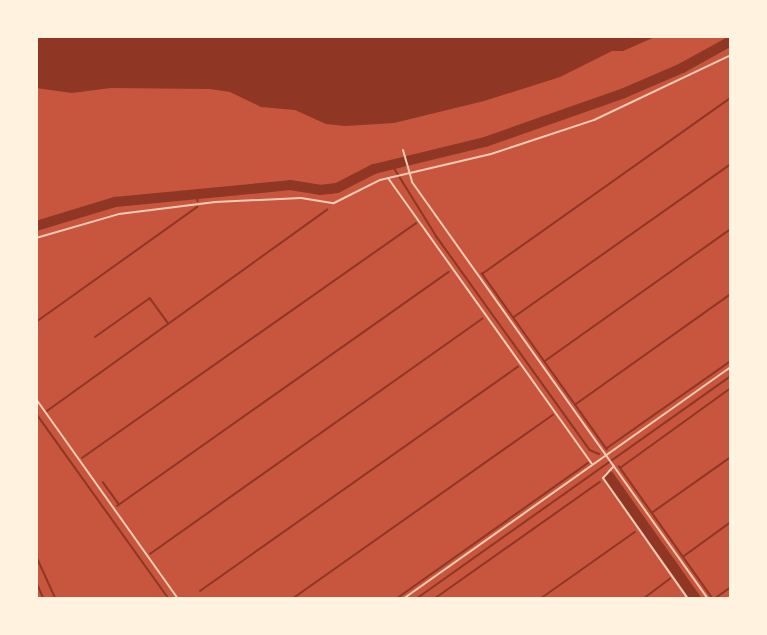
<!DOCTYPE html>
<html>
<head>
<meta charset="utf-8">
<style>
  body { margin:0 }
  #map { position:relative; width:767px; height:635px; overflow:hidden; background:#c8553d; font-family:"Open Sans",sans-serif }
  div>[style] { position:absolute }
  .water>* { inset:0; background:#8f3625 }
  .stream>* { height:1.5px; margin:-0.75px; padding:0 0.75px; transform-origin:0.75px; border-radius:0.75px; background:#8f3625 }
  .river>* { height:10px; margin:-5px; padding:0 5px; transform-origin:5px; border-radius:5px; background:#8f3625 }
  .minor>* { height:2px; margin:-1px; padding:0 1px; transform-origin:1px; border-radius:1px; background:#f1ccb7 }
  span { translate:-50% -50%; white-space:nowrap; text-align:center; line-height:1.15; -webkit-text-stroke:6px #fff3e0; paint-order:stroke }
  .frame { position:absolute; inset:0; border:38px solid #fff3e0; pointer-events:none }
</style>
</head>
<body>
<div id="map">
  <div class="water">
    <div style="clip-path:polygon(36px 36px,657px 36px,623px 51px,612px 51px,560px 77px,484px 101px,394px 123px,345px 126px,326px 124px,295px 110px,261px 107px,230px 92px,210px 89px,111px 88px,72px 93px,36px 88px)"></div>
  </div>
  <div class="stream">
    <div style="left:393px;top:166px;width:84px;rotate:58.2deg"></div>
    <div style="left:437px;top:237px;width:262px;rotate:54.3deg"></div>
    <div style="left:590px;top:450px;width:10px;rotate:24deg"></div>
    <div style="left:333px;top:188px;width:5px;rotate:90deg"></div>
    <div style="left:197px;top:193px;width:8px;rotate:83deg"></div>
    <div style="left:514px;top:317px;width:266px;rotate:-35.2deg"></div>
    <div style="left:36px;top:322px;width:198px;rotate:-35.5deg"></div>
    <div style="left:95px;top:337px;width:67px;rotate:-35.3deg"></div>
    <div style="left:150px;top:298px;width:31px;rotate:54deg"></div>
    <div style="left:545px;top:361px;width:228px;rotate:-35.4deg"></div>
    <div style="left:576px;top:404px;width:190px;rotate:-35.4deg"></div>
    <div style="left:47px;top:411px;width:345px;rotate:-35.7deg"></div>
    <div style="left:36px;top:413px;width:229px;rotate:54.4deg"></div>
    <div style="left:607px;top:448px;width:151px;rotate:-35.1deg"></div>
    <div style="left:607px;top:450px;width:216px;rotate:-125.4deg"></div>
    <div style="left:482px;top:274px;width:305px;rotate:-35.3deg"></div>
    <div style="left:82px;top:458px;width:408px;rotate:-35.1deg"></div>
    <div style="left:619px;top:466px;width:163px;rotate:54.7deg"></div>
    <div style="left:620px;top:468px;width:137px;rotate:-35.8deg"></div>
    <div style="left:607px;top:477px;width:2px;rotate:-27deg"></div>
    <div style="left:103px;top:482px;width:26px;rotate:54deg"></div>
    <div style="left:117px;top:506px;width:406px;rotate:-35.2deg"></div>
    <div style="left:653px;top:512px;width:95px;rotate:-35.2deg"></div>
    <div style="left:642px;top:526px;width:2px"></div>
    <div style="left:150px;top:554px;width:407px;rotate:-35.3deg"></div>
    <div style="left:36px;top:555px;width:48px;rotate:65.6deg"></div>
    <div style="left:684px;top:556px;width:58px;rotate:-35.9deg"></div>
    <div style="left:675px;top:576px;width:4px;rotate:-34deg"></div>
    <div style="left:36px;top:581px;width:20px;rotate:66deg"></div>
    <div style="left:200px;top:591px;width:389px;rotate:-35.2deg"></div>
    <div style="left:292px;top:599px;width:319px;rotate:-35.2deg"></div>
    <div style="left:396px;top:599px;width:235px;rotate:-35.3deg"></div>
    <div style="left:416px;top:599px;width:386px;rotate:-35.3deg"></div>
    <div style="left:434px;top:599px;width:203px;rotate:-35.2deg"></div>
    <div style="left:540px;top:599px;width:116px;rotate:-35.2deg"></div>
    <div style="left:643px;top:599px;width:34px;rotate:-37deg"></div>
    <div style="left:714px;top:599px;width:21px;rotate:-35deg"></div>
  </div>
  <div class="river">
    <div style="left:36px;top:226px;width:83px;rotate:-16.9deg"></div>
    <div style="left:115px;top:202px;width:176px;rotate:-5.5deg"></div>
    <div style="left:290px;top:185px;width:30px;rotate:9deg"></div>
    <div style="left:320px;top:190px;width:17px;rotate:-7deg"></div>
    <div style="left:337px;top:188px;width:42px;rotate:-27.2deg"></div>
    <div style="left:374px;top:169px;width:114px;rotate:-13.7deg"></div>
    <div style="left:485px;top:142px;width:147px;rotate:-19.4deg"></div>
    <div style="left:624px;top:93px;width:63px;rotate:-23.3deg"></div>
    <div style="left:682px;top:68px;width:56px;rotate:-28.9deg"></div>
    <div style="left:609px;top:476px;width:151px;rotate:54.7deg"></div>
  </div>
  <div class="minor">
    <div style="left:403px;top:150px;width:33px;rotate:74deg"></div>
    <div style="left:412px;top:182px;width:511px;rotate:54.63deg"></div>
    <div style="left:388px;top:178px;width:351px;rotate:54.5deg"></div>
    <div style="left:36px;top:238px;width:86px;rotate:-16.1deg"></div>
    <div style="left:119px;top:214px;width:97px;rotate:-7.1deg"></div>
    <div style="left:215px;top:202px;width:86px;rotate:-2.7deg"></div>
    <div style="left:301px;top:198px;width:33px;rotate:9deg"></div>
    <div style="left:334px;top:203px;width:51px;rotate:-26.6deg"></div>
    <div style="left:380px;top:180px;width:114px;rotate:-13.2deg"></div>
    <div style="left:491px;top:154px;width:108px;rotate:-18.3deg"></div>
    <div style="left:594px;top:120px;width:152px;rotate:-25.4deg"></div>
    <div style="left:36px;top:399px;width:245px;rotate:54.6deg"></div>
    <div style="left:614px;top:466px;width:16px;rotate:133deg"></div>
    <div style="left:603px;top:478px;width:148px;rotate:54.9deg"></div>
    <div style="left:403px;top:599px;width:402px;rotate:-35.3deg"></div>
  </div>
  <div class="frame"></div>
</div>
</body>
</html>
